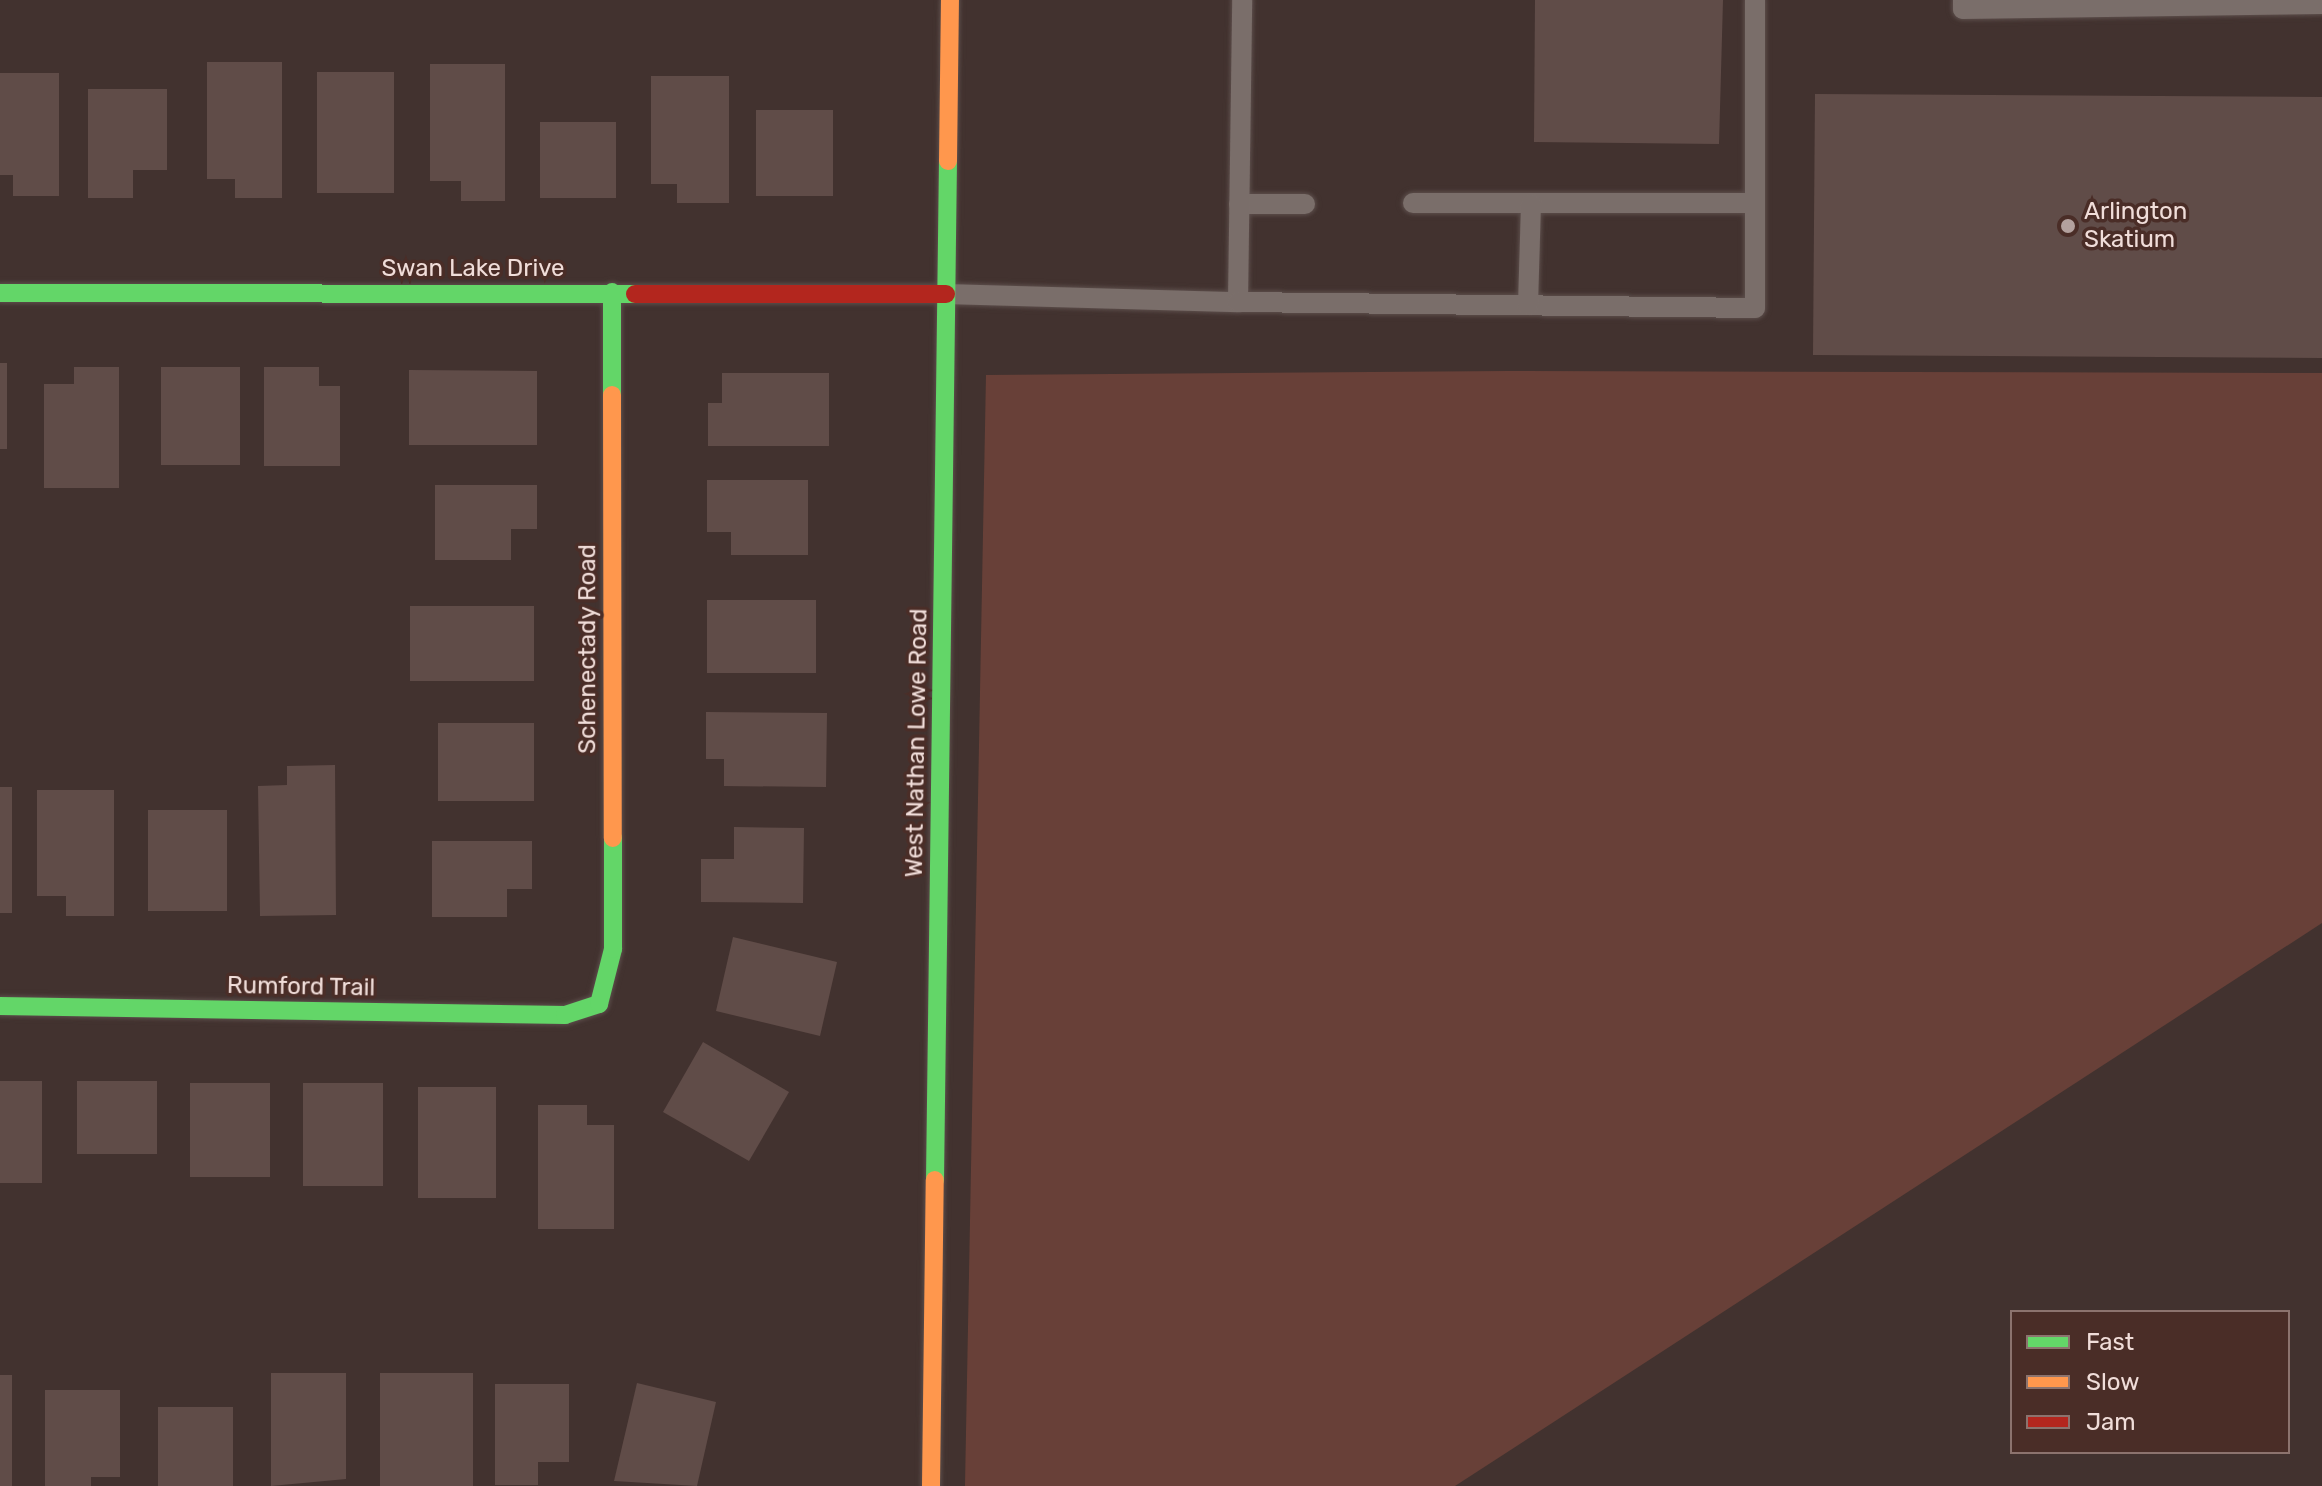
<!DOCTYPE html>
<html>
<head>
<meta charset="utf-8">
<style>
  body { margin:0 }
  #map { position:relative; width:2322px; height:1486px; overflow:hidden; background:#42322f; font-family:Rubik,sans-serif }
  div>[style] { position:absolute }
  .green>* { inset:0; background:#684038 }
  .building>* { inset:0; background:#604c48 }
  .roads { filter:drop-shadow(0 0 2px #5c4e4b) drop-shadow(0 0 2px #5c4e4b) }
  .lane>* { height:20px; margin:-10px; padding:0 10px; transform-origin:10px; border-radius:10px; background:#7a6e6a }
  .fast>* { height:18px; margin:-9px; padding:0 9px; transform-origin:9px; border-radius:9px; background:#63d668 }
  .slow>* { height:18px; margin:-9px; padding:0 9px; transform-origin:9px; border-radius:9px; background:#ff974d }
  .jam>* { height:18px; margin:-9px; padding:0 9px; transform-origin:9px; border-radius:9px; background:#b3261e }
  .dots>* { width:22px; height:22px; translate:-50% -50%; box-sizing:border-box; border:4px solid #4a2d27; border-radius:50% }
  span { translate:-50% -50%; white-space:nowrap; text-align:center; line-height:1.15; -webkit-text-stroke:7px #4a2d27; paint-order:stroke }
  .poi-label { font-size:24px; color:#f0ddd9 }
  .left { translate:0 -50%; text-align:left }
  .street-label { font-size:24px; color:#f0ddd9 }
  .legend { position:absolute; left:2010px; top:1310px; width:280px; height:144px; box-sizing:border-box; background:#4a2d27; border:2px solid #8c736e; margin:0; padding:10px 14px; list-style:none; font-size:24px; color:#f0ddd9 }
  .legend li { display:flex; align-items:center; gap:16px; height:40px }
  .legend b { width:40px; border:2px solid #8c736e }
</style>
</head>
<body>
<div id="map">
  <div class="green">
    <div style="clip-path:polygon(1506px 371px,2322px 373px,2322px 923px,1455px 1486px,965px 1486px,986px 375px)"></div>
  </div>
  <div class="building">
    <div style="clip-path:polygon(1535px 0,1723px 0,1719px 144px,1534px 142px)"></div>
    <div style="clip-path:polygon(207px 62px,282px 62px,282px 198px,235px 198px,235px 179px,207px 179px)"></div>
    <div style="clip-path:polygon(430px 64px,505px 64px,505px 201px,461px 201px,461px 181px,430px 181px)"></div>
    <div style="clip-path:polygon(317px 72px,394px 72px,394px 193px,317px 193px)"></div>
    <div style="clip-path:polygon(0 73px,59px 73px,59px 196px,13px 196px,13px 175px,0 175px)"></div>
    <div style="clip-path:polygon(651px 76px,729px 76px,729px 203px,677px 203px,677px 184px,651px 184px)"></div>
    <div style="clip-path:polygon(88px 89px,167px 89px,167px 170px,133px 170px,133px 198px,88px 198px)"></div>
    <div style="clip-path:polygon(1815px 94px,2322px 97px,2322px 358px,1813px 355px)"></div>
    <div style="clip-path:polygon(756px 110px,833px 110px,833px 196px,756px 196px)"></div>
    <div style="clip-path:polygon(540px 122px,616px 122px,616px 198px,540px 198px)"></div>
    <div style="clip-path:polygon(0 363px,7px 363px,7px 449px,0 449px)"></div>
    <div style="clip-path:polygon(74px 367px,119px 367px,119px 488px,44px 488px,44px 384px,74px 384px)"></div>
    <div style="clip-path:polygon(161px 367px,240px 367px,240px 465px,161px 465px)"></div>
    <div style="clip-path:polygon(264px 367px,319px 367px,319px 386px,340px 386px,340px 466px,264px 466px)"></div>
    <div style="clip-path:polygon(409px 370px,537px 371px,537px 445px,409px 445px)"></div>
    <div style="clip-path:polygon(722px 373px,829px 373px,829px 446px,708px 446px,708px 403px,722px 403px)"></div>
    <div style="clip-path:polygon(707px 480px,808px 480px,808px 555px,731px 555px,731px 532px,707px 532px)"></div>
    <div style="clip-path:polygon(435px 485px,537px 485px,537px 529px,511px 529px,511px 560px,435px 560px)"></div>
    <div style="clip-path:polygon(707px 600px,816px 600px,816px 673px,707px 673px)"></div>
    <div style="clip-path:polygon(410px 606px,534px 606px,534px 681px,410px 681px)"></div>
    <div style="clip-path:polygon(706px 712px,827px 713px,826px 787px,724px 786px,724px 759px,706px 759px)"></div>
    <div style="clip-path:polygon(438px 723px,534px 723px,534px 801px,438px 801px)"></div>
    <div style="clip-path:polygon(335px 765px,336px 915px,260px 916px,258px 786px,287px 785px,287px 766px)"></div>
    <div style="clip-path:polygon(0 787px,12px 787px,12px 913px,0 913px)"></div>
    <div style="clip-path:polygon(37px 790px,114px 790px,114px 916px,66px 916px,66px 896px,37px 896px)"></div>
    <div style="clip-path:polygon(148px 810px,227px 810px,227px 911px,148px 911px)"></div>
    <div style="clip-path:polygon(734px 827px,804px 828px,803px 903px,701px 902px,701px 859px,734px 859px)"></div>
    <div style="clip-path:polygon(432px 841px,532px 841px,532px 889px,507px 889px,507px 917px,432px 917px)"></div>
    <div style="clip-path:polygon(733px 937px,837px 962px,820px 1036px,716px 1011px)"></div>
    <div style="clip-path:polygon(703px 1042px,789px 1092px,749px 1161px,663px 1112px)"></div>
    <div style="clip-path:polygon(0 1081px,42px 1081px,42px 1183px,0 1183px)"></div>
    <div style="clip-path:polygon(77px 1081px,157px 1081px,157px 1154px,77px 1154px)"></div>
    <div style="clip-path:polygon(190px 1083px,270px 1083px,270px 1177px,190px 1177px)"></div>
    <div style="clip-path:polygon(303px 1083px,383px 1083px,383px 1186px,303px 1186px)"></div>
    <div style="clip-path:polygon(418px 1087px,496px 1087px,496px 1198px,418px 1198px)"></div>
    <div style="clip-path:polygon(538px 1105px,587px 1105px,587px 1125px,614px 1125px,614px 1229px,538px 1229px)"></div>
    <div style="clip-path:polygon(271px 1373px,346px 1373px,346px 1479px,271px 1486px)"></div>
    <div style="clip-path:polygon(380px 1373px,473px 1373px,473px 1486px,380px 1486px)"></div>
    <div style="clip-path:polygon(0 1375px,12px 1375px,12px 1486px,0 1486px)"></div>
    <div style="clip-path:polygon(637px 1383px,716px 1402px,697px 1486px,614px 1481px)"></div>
    <div style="clip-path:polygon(495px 1384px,569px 1384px,569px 1462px,538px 1462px,538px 1485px,495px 1485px)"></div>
    <div style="clip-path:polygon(45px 1390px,120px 1390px,120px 1477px,91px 1477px,91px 1486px,45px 1486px)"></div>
    <div style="clip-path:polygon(158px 1407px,233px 1407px,233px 1486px,158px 1486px)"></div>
  </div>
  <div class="roads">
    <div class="lane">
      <div style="left:1963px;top:0;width:9px;rotate:90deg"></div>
      <div style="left:1963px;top:9px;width:359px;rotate:-0.8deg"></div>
      <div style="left:1413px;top:203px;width:342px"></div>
      <div style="left:1239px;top:204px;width:66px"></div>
      <div style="left:946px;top:294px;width:292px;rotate:1.6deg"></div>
      <div style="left:1238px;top:302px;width:302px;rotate:-89.2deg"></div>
      <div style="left:1238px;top:302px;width:517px;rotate:0.66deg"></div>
      <div style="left:1755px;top:308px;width:308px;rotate:-90deg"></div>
      <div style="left:1528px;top:305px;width:101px;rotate:-88.3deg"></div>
    </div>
    <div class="fast">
      <div style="left:612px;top:292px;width:103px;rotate:90deg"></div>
      <div style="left:0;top:293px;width:635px;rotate:0.09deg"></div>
      <div style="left:0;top:1006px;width:565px;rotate:0.91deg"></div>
      <div style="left:565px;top:1015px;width:36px;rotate:-18deg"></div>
      <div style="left:599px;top:1004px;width:57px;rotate:-75.7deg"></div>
      <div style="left:613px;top:949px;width:111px;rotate:-90deg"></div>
      <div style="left:935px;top:1180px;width:1019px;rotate:-89.27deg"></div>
    </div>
    <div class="slow">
      <div style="left:948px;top:161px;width:161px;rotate:-89.3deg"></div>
      <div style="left:612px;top:395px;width:443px;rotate:89.9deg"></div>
      <div style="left:931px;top:1486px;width:306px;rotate:-89.3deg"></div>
    </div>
    <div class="jam">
      <div style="left:635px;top:294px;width:311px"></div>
    </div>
  </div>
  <div class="dots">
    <div style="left:2068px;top:226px;background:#b3a19e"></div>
  </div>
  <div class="poi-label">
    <span class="left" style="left:2084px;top:226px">Arlington<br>Skatium</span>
  </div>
  <div class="street-label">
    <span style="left:473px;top:269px">Swan Lake Drive</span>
    <span style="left:588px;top:649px;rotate:-90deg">Schenectady Road</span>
    <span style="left:917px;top:743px;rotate:-89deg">West Nathan Lowe Road</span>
    <span style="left:301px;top:987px;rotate:1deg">Rumford Trail</span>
  </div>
  <ul class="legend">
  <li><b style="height:10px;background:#63d668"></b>Fast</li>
  <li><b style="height:10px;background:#ff974d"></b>Slow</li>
  <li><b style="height:10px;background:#b3261e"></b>Jam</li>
  </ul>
</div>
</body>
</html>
